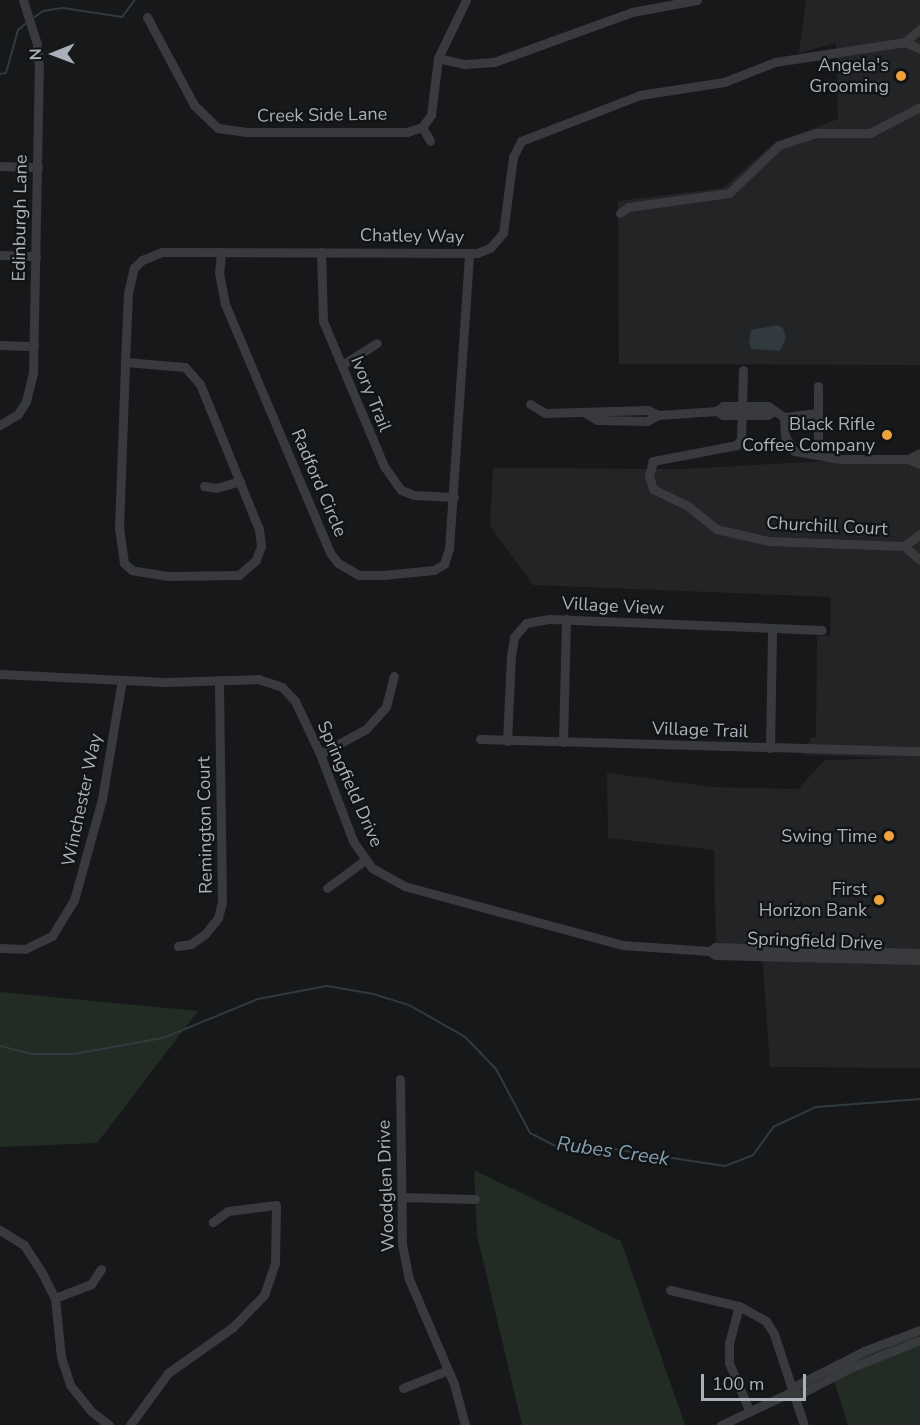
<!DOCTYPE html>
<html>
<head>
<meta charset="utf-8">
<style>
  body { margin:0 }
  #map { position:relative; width:920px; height:1425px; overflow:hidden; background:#171819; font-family:"Nunito Sans",sans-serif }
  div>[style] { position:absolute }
  .built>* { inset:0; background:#232426 }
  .green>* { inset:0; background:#232c24 }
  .water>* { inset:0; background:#303a3f }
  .stream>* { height:2px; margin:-1px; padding:0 1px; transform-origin:1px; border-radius:1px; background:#303a3f }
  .minor>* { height:9px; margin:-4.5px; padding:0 4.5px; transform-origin:4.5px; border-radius:4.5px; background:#383a3e }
  .dots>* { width:16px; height:16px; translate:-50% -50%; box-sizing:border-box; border:3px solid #121314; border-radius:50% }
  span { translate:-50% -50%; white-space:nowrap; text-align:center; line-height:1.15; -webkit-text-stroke:4.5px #121314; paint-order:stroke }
  .poi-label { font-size:18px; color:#aab0b9 }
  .right { translate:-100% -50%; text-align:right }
  .street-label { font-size:18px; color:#aab0b9 }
  .water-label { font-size:20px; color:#82a0b2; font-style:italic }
  .north { position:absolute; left:24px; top:24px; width:60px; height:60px; -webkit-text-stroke:4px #121314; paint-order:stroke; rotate:269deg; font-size:16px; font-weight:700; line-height:24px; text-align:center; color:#aab0b9 }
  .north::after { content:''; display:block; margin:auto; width:21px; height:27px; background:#aab0b9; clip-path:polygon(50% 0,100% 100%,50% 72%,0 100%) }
  .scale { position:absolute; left:701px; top:1374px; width:105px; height:27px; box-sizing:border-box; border:3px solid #aab0b9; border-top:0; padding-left:8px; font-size:18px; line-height:21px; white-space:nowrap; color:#aab0b9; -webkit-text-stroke:4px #121314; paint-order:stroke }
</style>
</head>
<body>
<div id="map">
  <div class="built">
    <div style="clip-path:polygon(806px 0,920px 0,920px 365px,619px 364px,618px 201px,723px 188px,773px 144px,838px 119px,836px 43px,799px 53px)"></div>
    <div style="clip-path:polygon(920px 456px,920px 1068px,770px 1067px,762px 952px,716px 952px,714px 850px,608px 838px,607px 773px,713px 787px,798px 789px,825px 760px,895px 758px,803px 755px,811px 738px,816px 737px,817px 636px,830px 636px,831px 597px,533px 585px,490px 526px,493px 468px,681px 469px)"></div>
  </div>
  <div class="green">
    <div style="clip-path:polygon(0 992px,198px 1011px,97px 1143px,0 1147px)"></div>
    <div style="clip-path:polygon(474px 1170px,621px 1241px,685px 1425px,522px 1425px,477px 1235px)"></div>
    <div style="clip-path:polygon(920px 1336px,920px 1425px,848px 1425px,830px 1368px)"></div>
  </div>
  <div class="water">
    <div style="clip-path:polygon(778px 325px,783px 328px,786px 338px,780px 351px,752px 349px,749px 343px,751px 330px)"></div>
  </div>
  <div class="stream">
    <div style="left:32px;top:19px;width:14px;rotate:-36deg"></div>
    <div style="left:43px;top:11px;width:20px;rotate:-9deg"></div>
    <div style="left:63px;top:8px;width:60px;rotate:8.7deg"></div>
    <div style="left:122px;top:17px;width:21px;rotate:-53deg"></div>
    <div style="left:0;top:74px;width:6px;rotate:-9deg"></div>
    <div style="left:6px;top:73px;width:45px;rotate:-74.4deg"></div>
    <div style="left:18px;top:30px;width:13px;rotate:-39deg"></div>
    <div style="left:0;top:1046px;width:32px;rotate:14deg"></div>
    <div style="left:31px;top:1054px;width:43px"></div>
    <div style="left:74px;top:1054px;width:90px;rotate:-10.2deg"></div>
    <div style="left:163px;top:1038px;width:103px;rotate:-22.3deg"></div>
    <div style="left:258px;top:999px;width:70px;rotate:-10.7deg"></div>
    <div style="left:327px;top:986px;width:47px;rotate:9.9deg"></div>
    <div style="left:373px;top:994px;width:38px;rotate:17deg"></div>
    <div style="left:409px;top:1005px;width:64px;rotate:29.7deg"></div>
    <div style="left:465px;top:1037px;width:45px;rotate:45.9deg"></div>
    <div style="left:496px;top:1069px;width:72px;rotate:62deg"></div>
    <div style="left:530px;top:1133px;width:28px;rotate:27deg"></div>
    <div style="left:555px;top:1146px;width:52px;rotate:2.2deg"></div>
    <div style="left:607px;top:1148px;width:119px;rotate:8.7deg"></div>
    <div style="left:725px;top:1166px;width:30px;rotate:-21deg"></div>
    <div style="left:753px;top:1155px;width:34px;rotate:-54deg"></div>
    <div style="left:773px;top:1127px;width:47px;rotate:-24.9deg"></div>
    <div style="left:816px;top:1107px;width:104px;rotate:-4.4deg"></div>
  </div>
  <div class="minor">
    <div style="left:147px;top:17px;width:100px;rotate:61.9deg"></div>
    <div style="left:194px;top:105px;width:33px;rotate:44deg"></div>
    <div style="left:218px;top:128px;width:27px;rotate:8deg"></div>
    <div style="left:245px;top:132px;width:162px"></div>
    <div style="left:407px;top:132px;width:16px;rotate:-18deg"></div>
    <div style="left:422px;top:127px;width:15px;rotate:-53deg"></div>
    <div style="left:431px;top:115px;width:57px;rotate:-83deg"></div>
    <div style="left:438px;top:58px;width:64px;rotate:-64.2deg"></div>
    <div style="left:905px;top:42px;width:20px;rotate:-41deg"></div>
    <div style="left:438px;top:58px;width:28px;rotate:13deg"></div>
    <div style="left:465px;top:64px;width:29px;rotate:-4deg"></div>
    <div style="left:494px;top:62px;width:147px;rotate:-19.9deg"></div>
    <div style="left:632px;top:12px;width:66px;rotate:-10.5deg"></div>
    <div style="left:422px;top:127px;width:16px;rotate:60deg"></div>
    <div style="left:0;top:166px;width:38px;rotate:2deg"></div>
    <div style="left:620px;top:213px;width:10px;rotate:-37deg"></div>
    <div style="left:628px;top:207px;width:102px;rotate:-7.9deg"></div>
    <div style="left:729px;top:193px;width:69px;rotate:-43.8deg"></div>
    <div style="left:779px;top:145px;width:40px;rotate:-18deg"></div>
    <div style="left:817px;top:133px;width:53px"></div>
    <div style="left:870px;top:133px;width:56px;rotate:-27.5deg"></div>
    <div style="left:221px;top:252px;width:21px;rotate:95deg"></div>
    <div style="left:219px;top:273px;width:32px;rotate:79deg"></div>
    <div style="left:225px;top:304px;width:270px;rotate:67.1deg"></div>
    <div style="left:330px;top:553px;width:13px;rotate:51deg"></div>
    <div style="left:338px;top:563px;width:24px;rotate:30deg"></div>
    <div style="left:359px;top:575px;width:24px"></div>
    <div style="left:383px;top:575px;width:51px;rotate:-5.6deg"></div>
    <div style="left:434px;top:570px;width:12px;rotate:-31deg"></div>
    <div style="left:444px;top:564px;width:16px;rotate:-72deg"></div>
    <div style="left:449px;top:549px;width:296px;rotate:-86.1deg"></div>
    <div style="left:321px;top:252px;width:69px;rotate:88.3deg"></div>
    <div style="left:323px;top:321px;width:157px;rotate:67.2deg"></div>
    <div style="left:384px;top:466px;width:29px;rotate:55deg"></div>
    <div style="left:401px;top:490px;width:14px;rotate:21deg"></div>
    <div style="left:414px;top:495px;width:40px;rotate:2.9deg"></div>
    <div style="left:0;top:255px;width:36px;rotate:2deg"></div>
    <div style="left:0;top:345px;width:34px;rotate:2deg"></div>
    <div style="left:125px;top:362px;width:60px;rotate:4.8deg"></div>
    <div style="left:185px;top:367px;width:23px;rotate:49deg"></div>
    <div style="left:200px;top:384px;width:157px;rotate:67.9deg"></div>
    <div style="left:259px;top:529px;width:17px;rotate:83deg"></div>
    <div style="left:261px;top:546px;width:15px;rotate:110deg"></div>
    <div style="left:256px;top:560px;width:23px;rotate:139deg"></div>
    <div style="left:239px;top:575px;width:71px;rotate:179.2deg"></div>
    <div style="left:168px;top:576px;width:36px;rotate:-171deg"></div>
    <div style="left:132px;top:570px;width:11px;rotate:-139deg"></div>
    <div style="left:124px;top:563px;width:34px;rotate:-98deg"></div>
    <div style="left:119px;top:529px;width:167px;rotate:-87.9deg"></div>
    <div style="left:125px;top:362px;width:69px;rotate:-87.5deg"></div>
    <div style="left:128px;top:293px;width:26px;rotate:-77deg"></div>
    <div style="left:134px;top:268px;width:11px;rotate:-45deg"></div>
    <div style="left:142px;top:260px;width:22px;rotate:-22deg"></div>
    <div style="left:162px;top:252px;width:315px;rotate:0.2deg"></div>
    <div style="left:477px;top:253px;width:14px;rotate:-21deg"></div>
    <div style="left:490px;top:248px;width:20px;rotate:-49deg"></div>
    <div style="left:503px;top:233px;width:77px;rotate:-82.5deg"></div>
    <div style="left:513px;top:157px;width:18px;rotate:-63deg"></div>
    <div style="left:521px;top:141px;width:128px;rotate:-21.1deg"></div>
    <div style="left:640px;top:95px;width:85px;rotate:-8.8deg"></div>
    <div style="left:724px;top:82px;width:55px;rotate:-21.4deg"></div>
    <div style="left:775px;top:62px;width:132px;rotate:-8.7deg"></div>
    <div style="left:905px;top:42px;width:17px;rotate:25deg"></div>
    <div style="left:342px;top:365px;width:41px;rotate:-32.2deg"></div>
    <div style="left:743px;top:370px;width:69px;rotate:91.7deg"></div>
    <div style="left:741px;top:439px;width:7px;rotate:124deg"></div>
    <div style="left:737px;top:445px;width:86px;rotate:169.2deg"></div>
    <div style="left:653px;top:461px;width:16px;rotate:105deg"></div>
    <div style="left:649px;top:476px;width:14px;rotate:73deg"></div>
    <div style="left:653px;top:489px;width:39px;rotate:26deg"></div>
    <div style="left:688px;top:506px;width:36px;rotate:39deg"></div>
    <div style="left:716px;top:529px;width:53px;rotate:13deg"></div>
    <div style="left:768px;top:541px;width:136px;rotate:2.1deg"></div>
    <div style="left:818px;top:386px;width:69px;rotate:90deg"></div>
    <div style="left:530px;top:404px;width:17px;rotate:31deg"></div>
    <div style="left:545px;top:413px;width:103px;rotate:-1.7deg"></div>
    <div style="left:648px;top:410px;width:11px;rotate:27deg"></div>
    <div style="left:717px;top:411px;width:7px;rotate:34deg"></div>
    <div style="left:723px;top:415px;width:44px"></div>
    <div style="left:767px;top:415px;width:8px;rotate:-30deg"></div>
    <div style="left:587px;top:414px;width:12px;rotate:31deg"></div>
    <div style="left:597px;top:420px;width:50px;rotate:1.1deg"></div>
    <div style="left:647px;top:421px;width:13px;rotate:-29deg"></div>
    <div style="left:658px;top:415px;width:59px;rotate:-3.9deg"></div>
    <div style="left:717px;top:411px;width:8px;rotate:-40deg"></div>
    <div style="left:723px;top:406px;width:45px"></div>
    <div style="left:768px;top:406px;width:19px;rotate:35deg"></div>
    <div style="left:784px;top:417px;width:19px;rotate:87deg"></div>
    <div style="left:785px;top:436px;width:17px;rotate:59deg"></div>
    <div style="left:794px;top:451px;width:48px;rotate:9.7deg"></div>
    <div style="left:841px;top:459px;width:67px"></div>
    <div style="left:908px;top:459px;width:13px;rotate:23deg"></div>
    <div style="left:784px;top:417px;width:34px;rotate:-7deg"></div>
    <div style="left:0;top:425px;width:21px;rotate:-31deg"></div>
    <div style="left:18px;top:414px;width:15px;rotate:-58deg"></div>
    <div style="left:26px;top:401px;width:29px;rotate:-76deg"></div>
    <div style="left:33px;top:373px;width:305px;rotate:-88.9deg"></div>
    <div style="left:39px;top:68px;width:24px;rotate:-95deg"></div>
    <div style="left:37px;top:44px;width:46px;rotate:-107.7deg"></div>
    <div style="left:908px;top:459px;width:13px;rotate:-27deg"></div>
    <div style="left:204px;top:486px;width:12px;rotate:9deg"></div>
    <div style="left:216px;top:488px;width:25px;rotate:-16deg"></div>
    <div style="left:904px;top:546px;width:21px;rotate:41deg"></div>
    <div style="left:904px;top:546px;width:20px;rotate:-37deg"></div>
    <div style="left:0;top:674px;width:165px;rotate:2.8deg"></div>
    <div style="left:165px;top:682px;width:93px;rotate:-1.8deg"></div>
    <div style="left:258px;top:679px;width:25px;rotate:18deg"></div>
    <div style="left:282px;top:687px;width:19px;rotate:47deg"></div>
    <div style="left:295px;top:701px;width:59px;rotate:64.7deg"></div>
    <div style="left:320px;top:754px;width:93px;rotate:69.2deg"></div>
    <div style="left:353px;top:841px;width:33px;rotate:55deg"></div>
    <div style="left:372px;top:868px;width:37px;rotate:29deg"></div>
    <div style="left:404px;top:886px;width:226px;rotate:15.1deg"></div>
    <div style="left:622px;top:945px;width:88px;rotate:3.9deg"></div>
    <div style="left:710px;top:951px;width:6px;rotate:39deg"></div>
    <div style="left:715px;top:955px;width:205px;rotate:1.4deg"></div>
    <div style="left:480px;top:739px;width:440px;rotate:1.6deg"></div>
    <div style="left:507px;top:741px;width:85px;rotate:-87.3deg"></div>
    <div style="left:511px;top:656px;width:19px;rotate:-81deg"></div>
    <div style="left:514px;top:637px;width:18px;rotate:-49deg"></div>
    <div style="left:526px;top:623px;width:23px;rotate:-10deg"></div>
    <div style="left:549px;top:619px;width:273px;rotate:2.3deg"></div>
    <div style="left:563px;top:742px;width:123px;rotate:-88.6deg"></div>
    <div style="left:770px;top:748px;width:120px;rotate:-89deg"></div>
    <div style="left:320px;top:754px;width:52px;rotate:-28.5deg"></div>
    <div style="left:366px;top:729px;width:30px;rotate:-48deg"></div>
    <div style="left:386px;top:707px;width:32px;rotate:-76deg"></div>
    <div style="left:327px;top:888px;width:47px;rotate:-36.4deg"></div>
    <div style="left:178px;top:946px;width:13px;rotate:-9deg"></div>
    <div style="left:191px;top:944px;width:17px;rotate:-36deg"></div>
    <div style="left:205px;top:934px;width:21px;rotate:-51deg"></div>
    <div style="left:218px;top:918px;width:16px;rotate:-76deg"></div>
    <div style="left:222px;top:902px;width:222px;rotate:-90.8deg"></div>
    <div style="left:0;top:948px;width:25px;rotate:2deg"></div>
    <div style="left:25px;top:949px;width:30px;rotate:-26deg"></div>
    <div style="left:52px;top:936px;width:42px;rotate:-58.6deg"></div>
    <div style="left:74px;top:900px;width:105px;rotate:-74.5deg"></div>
    <div style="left:102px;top:799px;width:121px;rotate:-80.5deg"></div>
    <div style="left:710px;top:951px;width:6px;rotate:-39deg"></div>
    <div style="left:715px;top:947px;width:205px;rotate:1.7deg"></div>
    <div style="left:400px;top:1079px;width:165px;rotate:89.3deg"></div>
    <div style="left:402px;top:1244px;width:36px;rotate:79deg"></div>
    <div style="left:409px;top:1279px;width:114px;rotate:66.8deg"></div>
    <div style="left:454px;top:1384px;width:42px;rotate:75deg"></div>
    <div style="left:401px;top:1197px;width:74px;rotate:1.5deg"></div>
    <div style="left:0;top:1230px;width:28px;rotate:32deg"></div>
    <div style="left:24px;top:1245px;width:31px;rotate:57deg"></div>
    <div style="left:41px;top:1271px;width:30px;rotate:63deg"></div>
    <div style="left:55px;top:1298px;width:59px;rotate:84.2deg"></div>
    <div style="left:61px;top:1357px;width:29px;rotate:72deg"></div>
    <div style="left:70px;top:1385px;width:33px;rotate:51deg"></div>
    <div style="left:91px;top:1411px;width:23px;rotate:38deg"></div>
    <div style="left:670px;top:1290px;width:71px;rotate:13.1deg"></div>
    <div style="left:739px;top:1306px;width:31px;rotate:29deg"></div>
    <div style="left:766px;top:1321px;width:15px;rotate:58deg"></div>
    <div style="left:774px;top:1334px;width:96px;rotate:71.8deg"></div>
    <div style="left:55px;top:1298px;width:39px;rotate:-21deg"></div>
    <div style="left:91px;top:1284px;width:18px;rotate:-56deg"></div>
    <div style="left:739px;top:1306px;width:38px;rotate:105deg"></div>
    <div style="left:729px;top:1343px;width:20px;rotate:90deg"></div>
    <div style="left:729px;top:1363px;width:53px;rotate:66.8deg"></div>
    <div style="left:403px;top:1388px;width:48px;rotate:-21.8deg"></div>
    <div style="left:791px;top:1392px;width:8px;rotate:23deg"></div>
    <div style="left:798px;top:1395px;width:59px;rotate:-27.4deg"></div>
    <div style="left:850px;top:1368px;width:75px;rotate:-21.8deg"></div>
    <div style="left:130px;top:1425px;width:64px;rotate:-53.8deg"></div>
    <div style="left:168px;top:1373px;width:80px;rotate:-35.3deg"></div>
    <div style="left:233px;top:1327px;width:45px;rotate:-45.9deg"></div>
    <div style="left:264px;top:1295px;width:34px;rotate:-71deg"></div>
    <div style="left:275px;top:1263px;width:58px;rotate:-89deg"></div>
    <div style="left:276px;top:1205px;width:48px;rotate:172.9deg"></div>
    <div style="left:228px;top:1211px;width:19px;rotate:144deg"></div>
    <div style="left:721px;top:1425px;width:77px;rotate:-25.2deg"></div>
    <div style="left:791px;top:1392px;width:7px;rotate:-56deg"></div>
    <div style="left:795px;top:1386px;width:77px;rotate:-26.9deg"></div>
    <div style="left:864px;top:1351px;width:60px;rotate:-20.6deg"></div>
  </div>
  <div class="dots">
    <div style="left:901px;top:76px;background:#eda23c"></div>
    <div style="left:887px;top:435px;background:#eda23c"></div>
    <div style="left:889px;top:836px;background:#eda23c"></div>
    <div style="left:879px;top:900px;background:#eda23c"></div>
  </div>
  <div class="poi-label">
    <span class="right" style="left:889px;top:76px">Angela's<br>Grooming</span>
    <span class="right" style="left:875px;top:435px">Black Rifle<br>Coffee Company</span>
    <span class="right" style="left:877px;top:836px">Swing Time</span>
    <span class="right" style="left:867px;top:900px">First<br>Horizon Bank</span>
  </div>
  <div class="street-label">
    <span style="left:322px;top:115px;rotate:-1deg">Creek Side Lane</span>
    <span style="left:20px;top:218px;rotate:-89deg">Edinburgh Lane</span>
    <span style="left:412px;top:236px;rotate:1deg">Chatley Way</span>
    <span style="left:371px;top:394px;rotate:68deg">Ivory Trail</span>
    <span style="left:319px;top:483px;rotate:67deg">Radford Circle</span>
    <span style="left:827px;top:526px;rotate:3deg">Churchill Court</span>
    <span style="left:613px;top:606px;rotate:3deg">Village View</span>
    <span style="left:700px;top:730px;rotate:2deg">Village Trail</span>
    <span style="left:350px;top:784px;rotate:66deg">Springfield Drive</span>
    <span style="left:82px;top:800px;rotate:-78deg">Winchester Way</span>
    <span style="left:205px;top:825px;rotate:-91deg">Remington Court</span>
    <span style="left:815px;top:941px;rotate:2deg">Springfield Drive</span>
    <span style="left:386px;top:1186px;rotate:-92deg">Woodglen Drive</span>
  </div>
  <div class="water-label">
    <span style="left:613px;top:1151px;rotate:8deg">Rubes Creek</span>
  </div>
  <div class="north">N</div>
  <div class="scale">100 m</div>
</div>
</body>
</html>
